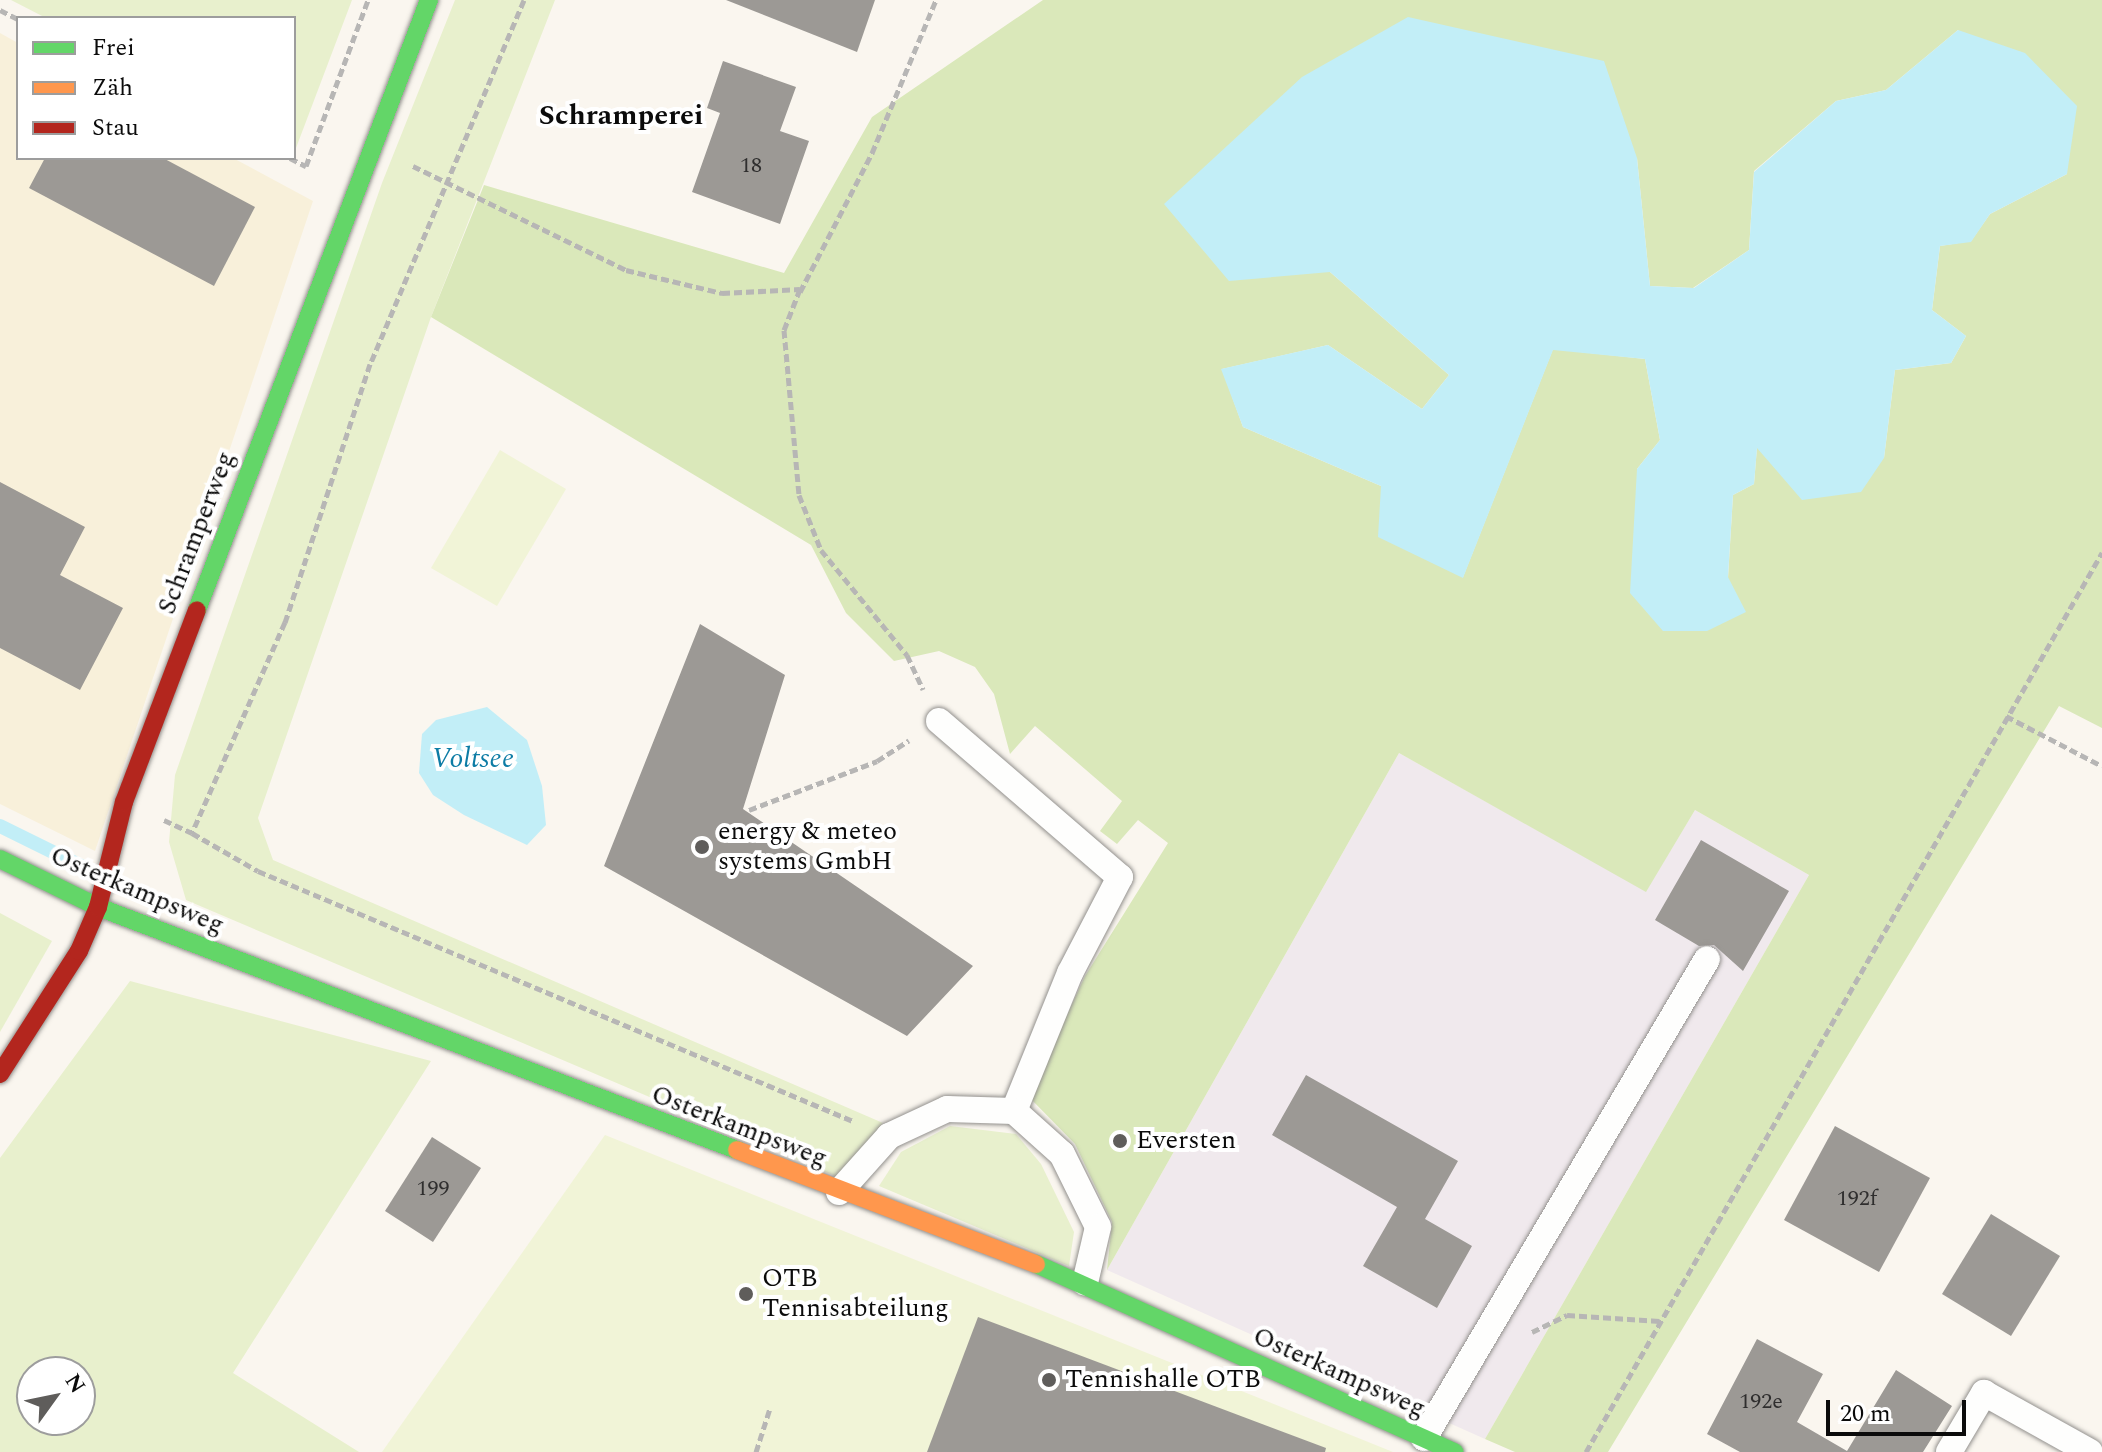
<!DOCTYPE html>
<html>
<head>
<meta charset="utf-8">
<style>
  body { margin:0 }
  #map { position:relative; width:2102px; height:1452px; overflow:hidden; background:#faf6ef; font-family:Spectral,serif }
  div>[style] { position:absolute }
  .industrial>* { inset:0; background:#f0e9ed }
  .farmland>* { inset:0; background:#f8f0da }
  .green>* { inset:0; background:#e8f0cd }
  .forest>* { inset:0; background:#dae8ba }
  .pitch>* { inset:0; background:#f1f4d7 }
  .water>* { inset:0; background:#c2eef7 }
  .stream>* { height:14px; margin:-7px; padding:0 7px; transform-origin:7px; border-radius:7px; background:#c2eef7 }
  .building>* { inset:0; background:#9c9995 }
  .path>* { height:5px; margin-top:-2.5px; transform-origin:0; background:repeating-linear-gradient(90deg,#b7b6b5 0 8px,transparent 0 12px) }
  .roads { filter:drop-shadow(0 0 2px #93918e) drop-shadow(0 0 2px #93918e) }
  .lane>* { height:26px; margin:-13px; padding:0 13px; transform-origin:13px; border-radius:13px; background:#fefefd }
  .fast>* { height:18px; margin:-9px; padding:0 9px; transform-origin:9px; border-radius:9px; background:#63d668 }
  .slow>* { height:18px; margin:-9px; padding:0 9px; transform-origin:9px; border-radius:9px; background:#ff974d }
  .jam>* { height:18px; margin:-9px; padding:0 9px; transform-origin:9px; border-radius:9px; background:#b3261e }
  .dots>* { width:22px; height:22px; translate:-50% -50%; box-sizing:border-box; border:4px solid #fff; border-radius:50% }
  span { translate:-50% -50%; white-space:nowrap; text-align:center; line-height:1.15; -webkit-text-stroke:8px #fff; paint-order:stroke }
  .number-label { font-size:22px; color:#2f2e2e }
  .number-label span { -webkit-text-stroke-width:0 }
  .street-label { font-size:26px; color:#0b0b0b }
  .poi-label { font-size:26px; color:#0b0b0b }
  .left { translate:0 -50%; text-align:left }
  .neighbourhood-label { font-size:28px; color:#0b0b0b; font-weight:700 }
  .water-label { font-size:28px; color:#0d7ca5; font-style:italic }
  .legend { position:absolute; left:16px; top:16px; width:280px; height:144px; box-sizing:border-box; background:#fff; border:2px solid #9d9d9d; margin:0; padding:10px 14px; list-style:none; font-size:24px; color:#0b0b0b }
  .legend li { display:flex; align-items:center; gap:16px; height:40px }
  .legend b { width:40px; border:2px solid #9d9d9d }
  .north { position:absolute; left:16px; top:1356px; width:80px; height:80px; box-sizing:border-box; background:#fff; border:2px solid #9d9d9d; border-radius:50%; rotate:57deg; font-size:22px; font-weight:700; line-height:32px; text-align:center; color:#0b0b0b }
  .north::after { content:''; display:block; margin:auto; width:28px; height:36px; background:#5f5d5b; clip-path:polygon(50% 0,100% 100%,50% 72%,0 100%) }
  .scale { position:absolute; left:1826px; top:1400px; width:140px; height:36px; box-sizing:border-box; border:4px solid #0b0b0b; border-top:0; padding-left:10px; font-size:24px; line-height:28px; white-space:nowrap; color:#0b0b0b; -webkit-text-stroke:6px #fff; paint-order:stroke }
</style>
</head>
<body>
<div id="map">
  <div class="industrial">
    <div style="clip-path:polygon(1399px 753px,1646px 891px,1695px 810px,1809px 875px,1485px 1439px,1107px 1270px)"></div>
  </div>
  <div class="farmland">
    <div style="clip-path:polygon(0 33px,18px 43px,18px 158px,233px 158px,313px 201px,95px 851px,0 804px)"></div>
  </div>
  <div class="green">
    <div style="clip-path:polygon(11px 0,352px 0,296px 148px,294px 18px,46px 18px)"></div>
    <div style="clip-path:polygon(455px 0,555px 0,431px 317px,258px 818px,273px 860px,883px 1123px,840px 1178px,186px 900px,169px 842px,175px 775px,382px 183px)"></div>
    <div style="clip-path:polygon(0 913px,52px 941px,0 1032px)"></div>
    <div style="clip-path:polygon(evenodd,130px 981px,431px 1061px,233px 1373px,359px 1452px,0 1452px,0 1158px,130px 981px,32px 1372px,80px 1372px,80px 1420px,32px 1420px,32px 1372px)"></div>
    <div style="clip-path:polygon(950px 1126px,1016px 1134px,1041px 1164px,1074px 1232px,1069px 1266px,879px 1186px,901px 1152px)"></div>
  </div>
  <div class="forest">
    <div style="clip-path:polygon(evenodd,1043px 0,2102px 0,2102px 728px,2059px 706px,1608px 1452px,1515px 1452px,1485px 1439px,1809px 875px,1695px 810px,1646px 892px,1399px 753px,1107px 1270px,1112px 1222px,1075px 1144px,1029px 1097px,1085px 976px,1168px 843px,1138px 820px,1117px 844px,1100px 831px,1122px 801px,1035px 726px,1010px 754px,994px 694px,975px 667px,939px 651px,894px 661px,846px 613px,811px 545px,431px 317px,484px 185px,784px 273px,872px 117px,1043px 0,1958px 30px,2067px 174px,1990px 214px,1971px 241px,1940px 246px,1932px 310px,1966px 336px,1951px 363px,1895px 370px,1884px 458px,1757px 447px,1754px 484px,1733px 495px,1728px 578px,1637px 469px,1660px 440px,1645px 359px,1553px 349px,1463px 577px,1381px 486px,1243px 427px,1222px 369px,1328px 345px,1422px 409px,1449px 375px,1330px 272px,1637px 158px,1650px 286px,1693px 288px,1749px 250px,1754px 171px,1836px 101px,1886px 90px,1958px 30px)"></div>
  </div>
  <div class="pitch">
    <div style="clip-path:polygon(500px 450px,566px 489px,497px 606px,431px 568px)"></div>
    <div style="clip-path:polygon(605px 1135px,1393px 1452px,382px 1452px)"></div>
  </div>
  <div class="water">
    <div style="clip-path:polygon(1408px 17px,1604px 61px,1637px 158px,1650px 286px,1694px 288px,1749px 250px,1754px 172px,1836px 101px,1886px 90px,1958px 30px,2025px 53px,2077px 106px,2067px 174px,1990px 214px,1971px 242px,1940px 246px,1932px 310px,1966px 336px,1951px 363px,1895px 370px,1884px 458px,1861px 492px,1802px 500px,1757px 448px,1754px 484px,1733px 495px,1728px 577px,1746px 612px,1707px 631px,1663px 631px,1630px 593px,1637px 469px,1660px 440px,1645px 359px,1553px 350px,1463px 578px,1378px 537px,1381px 486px,1243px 427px,1221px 369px,1328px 345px,1422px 409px,1449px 375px,1330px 272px,1229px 281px,1164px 204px,1302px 77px)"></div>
    <div style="clip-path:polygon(487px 707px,527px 740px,542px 786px,546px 825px,527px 845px,464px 815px,433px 795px,419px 773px,422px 734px,436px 720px)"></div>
  </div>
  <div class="stream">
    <div style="left:0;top:826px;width:95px;rotate:26.3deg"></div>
  </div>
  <div class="building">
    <div style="clip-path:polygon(726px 0,875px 0,857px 52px)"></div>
    <div style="clip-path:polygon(723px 61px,796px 87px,780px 131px,809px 141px,780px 224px,692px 192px,720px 113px,707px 108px)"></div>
    <div style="clip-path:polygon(45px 158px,163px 158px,255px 207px,214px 286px,29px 188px)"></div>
    <div style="clip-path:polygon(0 482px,85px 527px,60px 575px,123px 608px,80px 690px,0 648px)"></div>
    <div style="clip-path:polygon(700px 624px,785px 675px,743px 809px,973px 966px,907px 1036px,604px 866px)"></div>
    <div style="clip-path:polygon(1701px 840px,1789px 891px,1743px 971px,1714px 945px,1699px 946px,1655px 920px)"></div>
    <div style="clip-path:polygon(1306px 1075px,1458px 1161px,1425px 1219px,1472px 1246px,1437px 1308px,1363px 1266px,1397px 1207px,1272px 1135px)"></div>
    <div style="clip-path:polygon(1835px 1126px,1930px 1178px,1879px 1272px,1784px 1220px)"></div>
    <div style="clip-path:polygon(432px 1137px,481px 1168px,433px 1242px,385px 1211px)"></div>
    <div style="clip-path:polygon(1991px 1214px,2060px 1256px,2011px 1336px,1942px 1294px)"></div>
    <div style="clip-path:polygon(978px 1317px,1326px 1448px,1325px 1452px,927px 1452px)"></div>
    <div style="clip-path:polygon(1757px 1339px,1823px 1374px,1797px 1422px,1847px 1451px,1896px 1370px,1952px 1406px,1923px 1452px,1740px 1452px,1707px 1434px)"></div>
  </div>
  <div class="path">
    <div style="left:524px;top:0;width:395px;rotate:112.9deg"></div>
    <div style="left:370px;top:364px;width:272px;rotate:108.2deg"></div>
    <div style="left:285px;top:622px;width:231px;rotate:113.8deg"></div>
    <div style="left:192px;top:833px;width:76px;rotate:29.9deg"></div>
    <div style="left:258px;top:871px;width:645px;rotate:22.79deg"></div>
    <div style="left:0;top:10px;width:20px;rotate:27deg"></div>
    <div style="left:290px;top:158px;width:18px;rotate:27deg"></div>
    <div style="left:306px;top:166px;width:177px;rotate:-69.5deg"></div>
    <div style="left:413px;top:166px;width:237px;rotate:26deg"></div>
    <div style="left:626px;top:270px;width:99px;rotate:13.5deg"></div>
    <div style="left:722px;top:293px;width:78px;rotate:-2.9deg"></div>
    <div style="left:800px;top:289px;width:44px;rotate:111.3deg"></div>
    <div style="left:784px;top:330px;width:166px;rotate:84.8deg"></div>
    <div style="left:799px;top:495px;width:59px;rotate:68.2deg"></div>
    <div style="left:821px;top:550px;width:136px;rotate:50.7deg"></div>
    <div style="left:907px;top:655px;width:38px;rotate:65deg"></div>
    <div style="left:800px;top:292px;width:157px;rotate:-62.6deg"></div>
    <div style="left:872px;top:153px;width:166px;rotate:-67.3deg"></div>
    <div style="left:2006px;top:716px;width:108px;rotate:27.5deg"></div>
    <div style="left:749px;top:810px;width:137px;rotate:-20.9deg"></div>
    <div style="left:877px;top:761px;width:38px;rotate:-33deg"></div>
    <div style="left:164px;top:820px;width:31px;rotate:25deg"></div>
    <div style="left:1532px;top:1332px;width:39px;rotate:-26deg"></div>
    <div style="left:1567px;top:1315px;width:93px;rotate:3.7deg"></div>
    <div style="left:756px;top:1452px;width:46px;rotate:-72.3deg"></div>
    <div style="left:1586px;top:1452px;width:1037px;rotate:-60.15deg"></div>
  </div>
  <div class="roads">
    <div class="lane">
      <div style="left:939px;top:721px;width:239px;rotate:40.8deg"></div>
      <div style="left:1120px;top:877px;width:108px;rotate:117.5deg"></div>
      <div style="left:1070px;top:973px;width:149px;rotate:112.1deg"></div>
      <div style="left:839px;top:1192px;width:75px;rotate:-48.2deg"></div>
      <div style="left:889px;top:1136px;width:64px;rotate:-25deg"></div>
      <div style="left:947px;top:1109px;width:67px;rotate:1.7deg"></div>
      <div style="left:1014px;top:1111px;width:64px;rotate:41.9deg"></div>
      <div style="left:1062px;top:1154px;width:81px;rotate:63.7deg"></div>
      <div style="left:1098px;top:1227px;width:57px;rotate:103.1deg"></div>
      <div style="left:1424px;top:1438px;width:556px;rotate:-59.42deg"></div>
      <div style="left:1949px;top:1452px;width:69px;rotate:-59.3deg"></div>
      <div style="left:1984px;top:1393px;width:121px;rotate:29.1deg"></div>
    </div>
    <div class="fast">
      <div style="left:197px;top:610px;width:653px;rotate:-69.18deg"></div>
      <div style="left:0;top:859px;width:109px;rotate:26.1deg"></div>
      <div style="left:98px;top:907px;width:684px;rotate:20.82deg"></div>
      <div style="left:1036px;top:1264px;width:459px;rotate:24.2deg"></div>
    </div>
    <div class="slow">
      <div style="left:737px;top:1150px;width:320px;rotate:20.9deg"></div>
    </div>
    <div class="jam">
      <div style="left:0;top:1074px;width:146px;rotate:-57.3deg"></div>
      <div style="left:79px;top:951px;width:48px;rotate:-66.6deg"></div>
      <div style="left:98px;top:907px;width:108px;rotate:-76.1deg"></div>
      <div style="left:124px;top:802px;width:205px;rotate:-69.2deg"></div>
    </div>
  </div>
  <div class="dots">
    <div style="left:702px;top:847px;background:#5f5d5b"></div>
    <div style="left:1120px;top:1141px;background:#5f5d5b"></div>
    <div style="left:746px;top:1294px;background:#5f5d5b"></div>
    <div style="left:1049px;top:1380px;background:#5f5d5b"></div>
  </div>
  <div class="number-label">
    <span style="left:751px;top:166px">18</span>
    <span style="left:433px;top:1189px">199</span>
    <span style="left:1857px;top:1199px">192f</span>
    <span style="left:1761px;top:1402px">192e</span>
  </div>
  <div class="street-label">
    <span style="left:197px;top:533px;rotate:-69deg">Schramperweg</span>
    <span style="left:137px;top:891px;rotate:23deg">Osterkampsweg</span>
    <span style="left:739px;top:1127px;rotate:21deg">Osterkampsweg</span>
    <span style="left:1339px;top:1373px;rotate:24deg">Osterkampsweg</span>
  </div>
  <div class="poi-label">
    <span class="left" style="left:718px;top:847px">energy &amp; meteo<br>systems GmbH</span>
    <span class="left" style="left:1136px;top:1141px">Eversten</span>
    <span class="left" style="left:762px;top:1294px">OTB<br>Tennisabteilung</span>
    <span class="left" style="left:1065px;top:1380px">Tennishalle OTB</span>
  </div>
  <div class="neighbourhood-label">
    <span style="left:621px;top:116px">Schramperei</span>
  </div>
  <div class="water-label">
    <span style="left:473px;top:759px">Voltsee</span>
  </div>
  <ul class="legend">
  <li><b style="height:10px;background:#63d668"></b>Frei</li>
  <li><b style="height:10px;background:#ff974d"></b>Zäh</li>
  <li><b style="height:10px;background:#b3261e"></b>Stau</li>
  </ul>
  <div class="north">N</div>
  <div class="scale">20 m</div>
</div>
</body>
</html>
